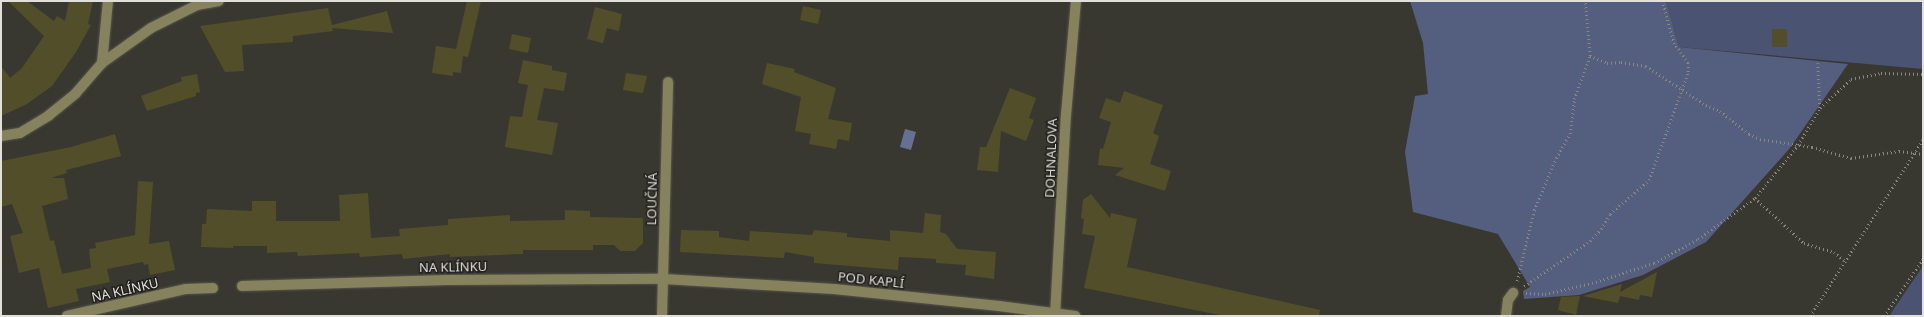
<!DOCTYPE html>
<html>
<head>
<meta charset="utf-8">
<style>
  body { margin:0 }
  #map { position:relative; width:1924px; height:317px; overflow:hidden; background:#393830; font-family:"Noto Sans",sans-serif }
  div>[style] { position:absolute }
  .green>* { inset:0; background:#4a5371 }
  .forest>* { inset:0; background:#545e7f }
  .water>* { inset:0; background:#667092 }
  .building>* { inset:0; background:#524e2a }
  .path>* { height:2.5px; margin-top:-1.25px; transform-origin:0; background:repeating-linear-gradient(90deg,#888780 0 1px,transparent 0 4px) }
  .roads { filter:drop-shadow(0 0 1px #57564f) drop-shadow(0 0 1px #57564f) }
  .minor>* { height:10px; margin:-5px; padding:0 5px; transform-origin:5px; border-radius:5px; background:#86825e }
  span { translate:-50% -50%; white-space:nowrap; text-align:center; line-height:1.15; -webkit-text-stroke:3px #201f1b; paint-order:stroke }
  .street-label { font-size:13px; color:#e1e0db }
  .frame { position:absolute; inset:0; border:2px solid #e1e0db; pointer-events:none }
</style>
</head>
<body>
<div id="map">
  <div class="green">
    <div style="clip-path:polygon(1666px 1px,1923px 1px,1923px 69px,1679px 47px)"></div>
    <div style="clip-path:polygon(1923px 266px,1923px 316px,1890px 316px,1891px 313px)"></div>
  </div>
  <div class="forest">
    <div style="clip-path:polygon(1410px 1px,1666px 1px,1679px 47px,1848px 64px,1790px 148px,1706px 242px,1643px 275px,1579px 295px,1524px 299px,1523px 291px,1530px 287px,1498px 234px,1413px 212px,1405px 152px,1415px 96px,1428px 94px,1423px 43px)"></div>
  </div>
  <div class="water">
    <div style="clip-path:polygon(905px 129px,916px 132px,911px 150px,900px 147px)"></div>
  </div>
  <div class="building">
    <div style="clip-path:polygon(8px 1px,27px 1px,54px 21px,57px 16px,65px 21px,69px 1px,93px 1px,88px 24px,91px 25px,76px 52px,52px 86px,27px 104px,1px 116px,1px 66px,10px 78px,22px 68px,44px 36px)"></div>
    <div style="clip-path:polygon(467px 1px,481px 1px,468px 57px,463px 56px,461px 73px,453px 72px,453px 76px,432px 73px,436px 46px,456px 49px)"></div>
    <div style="clip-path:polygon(803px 6px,821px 10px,818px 24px,800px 20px)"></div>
    <div style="clip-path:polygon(595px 7px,622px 14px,619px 31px,607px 28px,603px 43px,587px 39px)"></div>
    <div style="clip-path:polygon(328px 8px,332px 25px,387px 11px,393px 33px,332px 28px,333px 31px,293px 36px,293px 42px,242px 45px,244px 71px,225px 72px,200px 26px)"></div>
    <div style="clip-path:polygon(1772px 29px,1787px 29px,1787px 47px,1772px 47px)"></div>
    <div style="clip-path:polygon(512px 34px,531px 38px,528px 53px,509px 49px)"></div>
    <div style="clip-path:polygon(523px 60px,552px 66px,552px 70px,567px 73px,564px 91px,544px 88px,537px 120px,558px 123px,552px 155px,505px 147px,510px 116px,522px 117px,528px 85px,518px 83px)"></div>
    <div style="clip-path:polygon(767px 63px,795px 69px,794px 72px,836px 88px,828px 119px,852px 123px,849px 141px,838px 139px,836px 149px,809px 144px,811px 134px,795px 131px,801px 97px,762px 84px)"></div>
    <div style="clip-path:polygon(626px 73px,647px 76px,643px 93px,623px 90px)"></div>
    <div style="clip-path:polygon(197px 74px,200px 92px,196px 93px,196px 96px,147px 111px,141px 96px,182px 81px,181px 77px)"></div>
    <div style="clip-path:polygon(1010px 88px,1036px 98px,1029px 118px,1034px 120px,1026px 141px,1001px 131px,998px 172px,977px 170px,980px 147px,986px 147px)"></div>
    <div style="clip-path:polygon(1124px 91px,1163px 105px,1153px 133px,1159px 136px,1150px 164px,1171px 171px,1165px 191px,1115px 175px,1124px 168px,1098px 165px,1100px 148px,1103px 149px,1111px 122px,1099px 118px,1106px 98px,1120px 103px)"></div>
    <div style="clip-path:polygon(115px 134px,121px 156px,66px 170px,67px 173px,51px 178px,64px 178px,68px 199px,42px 206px,50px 241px,54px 240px,62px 274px,91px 268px,89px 249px,96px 248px,95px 243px,135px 235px,138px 181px,153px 182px,149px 244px,169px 241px,175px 270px,150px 275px,148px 264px,144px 265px,143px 262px,107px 269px,110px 282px,76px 289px,79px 301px,48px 308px,39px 268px,19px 273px,10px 236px,23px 233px,12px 204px,1px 207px,1px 161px,71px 147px)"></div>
    <div style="clip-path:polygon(368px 193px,371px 238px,400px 236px,399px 229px,448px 225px,448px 219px,510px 215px,510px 221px,565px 220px,565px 210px,590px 211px,590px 217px,643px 218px,643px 243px,635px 251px,620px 251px,614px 245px,593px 245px,593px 250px,523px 250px,523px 254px,450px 257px,450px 254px,403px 259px,402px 254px,360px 257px,359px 253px,298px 256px,297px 252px,267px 253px,267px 246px,233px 246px,233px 248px,201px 247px,202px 224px,206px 224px,207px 209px,252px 211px,252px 201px,276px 201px,276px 221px,340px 221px,339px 195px)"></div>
    <div style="clip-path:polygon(1091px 194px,1110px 218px,1111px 213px,1137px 219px,1127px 267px,1320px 310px,1319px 316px,1225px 316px,1084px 288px,1095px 236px,1082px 234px,1084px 219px,1081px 218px,1083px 200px)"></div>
    <div style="clip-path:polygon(925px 213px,941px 215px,940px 232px,946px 234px,957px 249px,996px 252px,994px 279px,965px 275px,966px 265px,936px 263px,936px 259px,921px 258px,899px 257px,898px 270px,814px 263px,814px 257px,785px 252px,784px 258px,680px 252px,681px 230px,719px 231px,719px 237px,749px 241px,750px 231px,812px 235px,814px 230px,847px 233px,847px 237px,890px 241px,890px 230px,923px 233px)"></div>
    <div style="clip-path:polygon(1657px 272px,1652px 297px,1640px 295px,1639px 300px,1620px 296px,1618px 303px,1583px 296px,1622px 284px,1620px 292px)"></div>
    <div style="clip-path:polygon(1580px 296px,1576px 315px,1558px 310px,1561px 297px)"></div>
  </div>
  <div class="path">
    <div style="left:1590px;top:56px;width:18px;rotate:22deg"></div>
    <div style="left:1607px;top:63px;width:14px;rotate:-4deg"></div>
    <div style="left:1621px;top:62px;width:25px;rotate:9deg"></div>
    <div style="left:1646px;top:66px;width:72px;rotate:33deg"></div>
    <div style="left:1706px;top:105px;width:15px;rotate:23deg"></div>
    <div style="left:1720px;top:111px;width:37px;rotate:38deg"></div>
    <div style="left:1749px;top:134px;width:12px;rotate:24deg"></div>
    <div style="left:1760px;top:139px;width:53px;rotate:8.7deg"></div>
    <div style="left:1812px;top:147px;width:41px;rotate:15.8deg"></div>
    <div style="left:1851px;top:158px;width:49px;rotate:-8.3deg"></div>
    <div style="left:1899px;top:151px;width:24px;rotate:7deg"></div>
    <div style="left:1818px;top:63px;width:45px;rotate:87.5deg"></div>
    <div style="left:1755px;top:198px;width:67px;rotate:42.6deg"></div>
    <div style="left:1804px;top:243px;width:31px;rotate:17deg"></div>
    <div style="left:1834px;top:252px;width:14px;rotate:39deg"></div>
    <div style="left:1517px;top:281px;width:73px;rotate:-76.5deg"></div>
    <div style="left:1534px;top:210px;width:56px;rotate:-67.1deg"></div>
    <div style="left:1556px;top:158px;width:28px;rotate:-60deg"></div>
    <div style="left:1570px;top:134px;width:35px;rotate:-83deg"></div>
    <div style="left:1574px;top:99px;width:46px;rotate:-69.6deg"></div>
    <div style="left:1590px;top:56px;width:55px;rotate:-95.2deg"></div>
    <div style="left:1524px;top:286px;width:80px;rotate:-34.3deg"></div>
    <div style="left:1590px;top:241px;width:16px;rotate:-47deg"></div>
    <div style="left:1601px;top:229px;width:17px;rotate:-59deg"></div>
    <div style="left:1610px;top:214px;width:52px;rotate:-41.1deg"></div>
    <div style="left:1649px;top:180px;width:115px;rotate:-70.1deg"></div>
    <div style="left:1688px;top:72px;width:9px;rotate:-90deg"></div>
    <div style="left:1688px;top:63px;width:24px;rotate:-126deg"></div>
    <div style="left:1674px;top:44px;width:45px;rotate:-105.6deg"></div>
    <div style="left:1526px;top:293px;width:19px;rotate:3deg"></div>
    <div style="left:1545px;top:294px;width:48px;rotate:-13.2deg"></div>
    <div style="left:1592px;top:283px;width:65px;rotate:-17.9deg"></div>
    <div style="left:1654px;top:263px;width:50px;rotate:-28.6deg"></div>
    <div style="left:1698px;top:239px;width:70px;rotate:-35.7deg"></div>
    <div style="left:1755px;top:198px;width:68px;rotate:-50.9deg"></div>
    <div style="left:1798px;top:145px;width:43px;rotate:-59.3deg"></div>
    <div style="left:1820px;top:108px;width:42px;rotate:-43.1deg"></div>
    <div style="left:1851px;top:79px;width:31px;rotate:-11deg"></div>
    <div style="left:1881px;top:73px;width:42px;rotate:1.4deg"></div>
    <div style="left:1810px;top:316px;width:210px;rotate:-57.4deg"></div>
    <div style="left:1884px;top:316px;width:69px;rotate:-55.6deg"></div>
  </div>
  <div class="roads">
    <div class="minor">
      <div style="left:102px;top:63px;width:62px;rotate:-84.5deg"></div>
      <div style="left:1px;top:136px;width:19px;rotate:-9deg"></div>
      <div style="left:20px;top:133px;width:33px;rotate:-31deg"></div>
      <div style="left:48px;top:116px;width:36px;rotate:-39deg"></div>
      <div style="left:76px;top:93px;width:40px;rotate:-49deg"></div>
      <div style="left:102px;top:63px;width:60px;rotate:-35.5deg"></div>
      <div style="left:151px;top:28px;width:51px;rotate:-26.6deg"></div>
      <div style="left:197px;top:5px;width:22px;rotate:-10deg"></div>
      <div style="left:242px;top:286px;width:205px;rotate:-1.7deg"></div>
      <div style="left:447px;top:280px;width:217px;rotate:-0.3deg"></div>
      <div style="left:664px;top:279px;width:170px;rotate:3.4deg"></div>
      <div style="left:834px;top:289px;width:166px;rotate:5.9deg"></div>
      <div style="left:999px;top:306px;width:77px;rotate:7.5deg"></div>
      <div style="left:67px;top:316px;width:122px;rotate:-12.8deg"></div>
      <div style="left:186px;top:289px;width:27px;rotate:-2deg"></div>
      <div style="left:662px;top:316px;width:234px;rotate:-88.5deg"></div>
      <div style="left:1055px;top:316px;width:201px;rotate:-86.9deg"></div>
      <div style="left:1066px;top:115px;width:114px;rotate:-85deg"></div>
      <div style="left:1506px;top:316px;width:16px;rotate:-83deg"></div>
      <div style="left:1508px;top:300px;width:9px;rotate:-54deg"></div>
    </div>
  </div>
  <div class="street-label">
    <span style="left:1051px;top:158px;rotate:-88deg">DOHNALOVA</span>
    <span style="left:652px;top:199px;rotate:-89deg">LOUČNÁ</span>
    <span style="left:453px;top:267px;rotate:-1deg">NA KLÍNKU</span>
    <span style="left:871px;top:280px;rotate:6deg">POD KAPLÍ</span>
    <span style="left:125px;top:290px;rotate:-13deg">NA KLÍNKU</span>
  </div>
  <div class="frame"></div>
</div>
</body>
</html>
